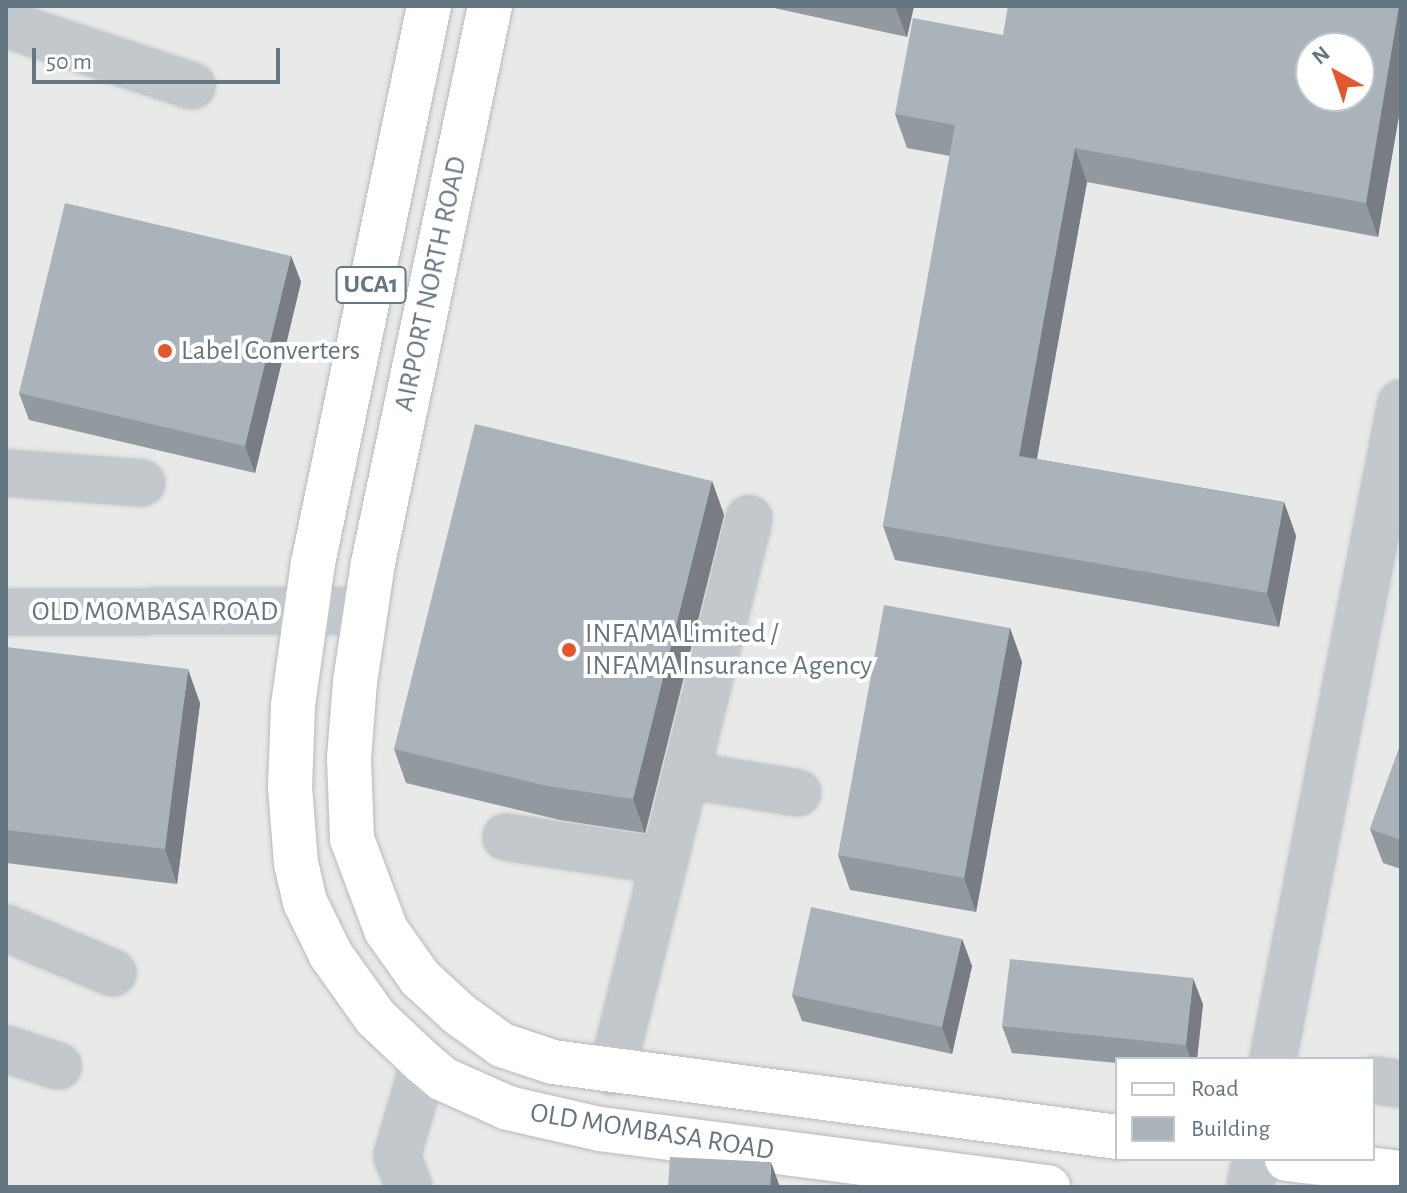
<!DOCTYPE html>
<html>
<head>
<meta charset="utf-8">
<style>
  body { margin:0 }
  #map { position:relative; width:1407px; height:1193px; overflow:hidden; background:#fafaf8; font-family:"Alegreya Sans",sans-serif }
  div>[style] { position:absolute }
  .built>* { inset:0; background:#e8e9e9 }
  .roads { filter:drop-shadow(0 0 2px #b5babe) drop-shadow(0 0 2px #b5babe) }
  .minor>* { height:44px; margin:-22px; padding:0 22px; transform-origin:22px; border-radius:22px; background:#c3c8cc }
  .major>* { height:44px; margin:-22px; padding:0 22px; transform-origin:22px; border-radius:22px; background:#fff }
  .wall>* { inset:0; background:#929a9f }
  .shaded-wall>* { inset:0; background:#777d82 }
  .building>* { inset:0; background:#aab3b9 }
  .dots>* { width:22px; height:22px; translate:-50% -50%; box-sizing:border-box; border:4px solid #fff; border-radius:50% }
  span { translate:-50% -50%; white-space:nowrap; text-align:center; line-height:1.15; -webkit-text-stroke:8px #fff; paint-order:stroke }
  .shield-label span { padding:2px 6px; background:#fff; border:2px solid; border-radius:6px; -webkit-text-stroke-width:0 }
  .shield-label { font-size:26px; color:#657683; font-weight:700 }
  .street-label { font-size:28px; color:#657683 }
  .poi-label { font-size:28px; color:#657683 }
  .left { translate:0 -50%; text-align:left }
  .frame { position:absolute; inset:0; border:8px solid #657683; pointer-events:none }
  .legend { position:absolute; left:1115px; top:1057px; width:260px; height:104px; box-sizing:border-box; background:#fff; border:2px solid #c1c8cd; margin:0; padding:10px 14px; list-style:none; font-size:24px; color:#657683 }
  .legend li { display:flex; align-items:center; gap:16px; height:40px }
  .legend b { width:40px; border:2px solid #c1c8cd }
  .north { position:absolute; left:1295px; top:32px; width:80px; height:80px; box-sizing:border-box; background:#fff; border:2px solid #c1c8cd; border-radius:50%; rotate:320deg; font-size:22px; font-weight:700; line-height:32px; text-align:center; color:#657683 }
  .north::after { content:''; display:block; margin:auto; width:28px; height:36px; background:#e4572e; clip-path:polygon(50% 0,100% 100%,50% 72%,0 100%) }
  .scale { position:absolute; left:32px; top:48px; width:248px; height:36px; box-sizing:border-box; border:4px solid #657683; border-top:0; padding-left:10px; font-size:24px; line-height:28px; white-space:nowrap; color:#657683; -webkit-text-stroke:6px #fff; paint-order:stroke }
</style>
</head>
<body>
<div id="map">
  <div class="built">
    <div style="clip-path:polygon(evenodd,6px 6px,1401px 6px,1401px 1187px,6px 1187px,6px 6px,1311px 48px,1359px 48px,1359px 96px,1311px 96px,1311px 48px,6px 6px,1117px 1059px,1373px 1059px,1373px 1159px,1117px 1159px,1117px 1059px)"></div>
  </div>
  <div class="roads">
    <div class="minor">
      <div style="left:6px;top:24px;width:196px;rotate:18.4deg"></div>
      <div style="left:6px;top:473px;width:136px;rotate:4.2deg"></div>
      <div style="left:6px;top:612px;width:358px;rotate:-0.2deg"></div>
      <div style="left:686px;top:775px;width:113px;rotate:9.1deg"></div>
      <div style="left:506px;top:837px;width:160px;rotate:8.6deg"></div>
      <div style="left:6px;top:928px;width:116px;rotate:22.8deg"></div>
      <div style="left:6px;top:1049px;width:55px;rotate:18.1deg"></div>
      <div style="left:1273px;top:1059px;width:668px;rotate:-78.96deg"></div>
      <div style="left:612px;top:1072px;width:570px;rotate:-76.09deg"></div>
      <div style="left:1373px;top:1080px;width:28px;rotate:8deg"></div>
      <div style="left:409px;top:1187px;width:33px;rotate:-111deg"></div>
      <div style="left:397px;top:1156px;width:97px;rotate:-73.8deg"></div>
      <div style="left:1250px;top:1187px;width:29px;rotate:-78deg"></div>
    </div>
    <div class="major">
      <div style="left:429px;top:6px;width:569px;rotate:101.76deg"></div>
      <div style="left:313px;top:563px;width:144px;rotate:98deg"></div>
      <div style="left:293px;top:706px;width:81px;rotate:92.1deg"></div>
      <div style="left:290px;top:787px;width:76px;rotate:85.5deg"></div>
      <div style="left:296px;top:863px;width:40px;rotate:77deg"></div>
      <div style="left:305px;top:902px;width:59px;rotate:63.9deg"></div>
      <div style="left:331px;top:955px;width:77px;rotate:54.5deg"></div>
      <div style="left:376px;top:1018px;width:66px;rotate:43.2deg"></div>
      <div style="left:424px;top:1063px;width:25px;rotate:40deg"></div>
      <div style="left:443px;top:1079px;width:71px;rotate:24deg"></div>
      <div style="left:508px;top:1108px;width:94px;rotate:12.9deg"></div>
      <div style="left:600px;top:1129px;width:452px;rotate:7.4deg"></div>
      <div style="left:490px;top:6px;width:569px;rotate:101.86deg"></div>
      <div style="left:373px;top:563px;width:120px;rotate:98.6deg"></div>
      <div style="left:355px;top:682px;width:76px;rotate:94.5deg"></div>
      <div style="left:349px;top:758px;width:81px;rotate:87.9deg"></div>
      <div style="left:352px;top:839px;width:97px;rotate:69.5deg"></div>
      <div style="left:386px;top:930px;width:59px;rotate:54.7deg"></div>
      <div style="left:420px;top:978px;width:53px;rotate:42.7deg"></div>
      <div style="left:459px;top:1014px;width:53px;rotate:35.8deg"></div>
      <div style="left:502px;top:1045px;width:54px;rotate:18.4deg"></div>
      <div style="left:553px;top:1062px;width:569px;rotate:7.57deg"></div>
      <div style="left:1287px;top:1159px;width:115px;rotate:7deg"></div>
    </div>
  </div>
  <div class="wall">
    <div style="clip-path:polygon(765px 6px,914px 6px,907px 37px)"></div>
    <div style="clip-path:polygon(1401px 6px,1401px 104px,1378px 237px,1087px 182px,1037px 459px,1284px 502px,1296px 536px,1279px 627px,895px 560px,883px 526px,950px 156px,907px 148px,895px 114px,1003px 35px)"></div>
    <div style="clip-path:polygon(291px 256px,301px 282px,255px 473px,29px 420px,19px 393px)"></div>
    <div style="clip-path:polygon(712px 481px,724px 515px,645px 833px,560px 820px,406px 783px,394px 749px)"></div>
    <div style="clip-path:polygon(1010px 628px,1022px 662px,976px 912px,850px 890px,838px 855px)"></div>
    <div style="clip-path:polygon(6px 647px,200px 703px,177px 884px,6px 863px)"></div>
    <div style="clip-path:polygon(1401px 743px,1401px 869px,1383px 863px,1370px 829px)"></div>
    <div style="clip-path:polygon(962px 939px,972px 966px,952px 1054px,802px 1021px,792px 995px)"></div>
    <div style="clip-path:polygon(1203px 1004px,1197px 1059px,1117px 1059px,1117px 1063px,1012px 1053px,1002px 1026px)"></div>
  </div>
  <div class="shaded-wall">
    <div style="clip-path:polygon(895px 6px,914px 6px,907px 37px)"></div>
    <div style="clip-path:polygon(1399px 6px,1401px 6px,1401px 104px,1378px 237px,1366px 203px)"></div>
    <div style="clip-path:polygon(1075px 148px,1087px 182px,1031px 490px,1019px 456px)"></div>
    <div style="clip-path:polygon(291px 256px,301px 282px,255px 473px,245px 446px)"></div>
    <div style="clip-path:polygon(712px 481px,724px 515px,645px 833px,633px 799px)"></div>
    <div style="clip-path:polygon(1284px 502px,1296px 536px,1279px 627px,1267px 593px)"></div>
    <div style="clip-path:polygon(1010px 628px,1022px 662px,976px 912px,964px 878px)"></div>
    <div style="clip-path:polygon(188px 669px,200px 703px,177px 884px,165px 849px)"></div>
    <div style="clip-path:polygon(962px 939px,972px 966px,952px 1054px,942px 1027px)"></div>
    <div style="clip-path:polygon(1193px 978px,1203px 1004px,1197px 1059px,1191px 1059px,1186px 1045px)"></div>
    <div style="clip-path:polygon(771px 1162px,780px 1187px,770px 1187px)"></div>
  </div>
  <div class="building">
    <div style="clip-path:polygon(evenodd,1008px 6px,1399px 6px,1366px 203px,1075px 148px,1019px 456px,1284px 502px,1267px 593px,883px 526px,955px 125px,895px 114px,913px 18px,1003px 35px,1008px 6px,1311px 48px,1359px 48px,1359px 96px,1311px 96px,1311px 48px)"></div>
    <div style="clip-path:polygon(65px 203px,291px 256px,245px 446px,19px 393px)"></div>
    <div style="clip-path:polygon(475px 424px,712px 481px,633px 799px,547px 786px,394px 749px)"></div>
    <div style="clip-path:polygon(884px 605px,1010px 628px,964px 878px,838px 855px)"></div>
    <div style="clip-path:polygon(6px 647px,188px 669px,165px 849px,6px 830px)"></div>
    <div style="clip-path:polygon(1401px 743px,1401px 840px,1370px 829px)"></div>
    <div style="clip-path:polygon(811px 907px,962px 939px,942px 1027px,792px 995px)"></div>
    <div style="clip-path:polygon(1010px 959px,1193px 978px,1186px 1045px,1002px 1026px)"></div>
    <div style="clip-path:polygon(670px 1157px,771px 1162px,770px 1187px,668px 1187px)"></div>
  </div>
  <div class="dots">
    <div style="left:165px;top:351px;background:#e4572e"></div>
    <div style="left:569px;top:650px;background:#e4572e"></div>
  </div>
  <div class="shield-label">
    <span style="left:371px;top:285px">UCA1</span>
  </div>
  <div class="street-label">
    <span style="left:431px;top:284px;rotate:-78deg">AIRPORT NORTH ROAD</span>
    <span style="left:155px;top:612px">OLD MOMBASA ROAD</span>
    <span style="left:652px;top:1132px;rotate:9deg">OLD MOMBASA ROAD</span>
  </div>
  <div class="poi-label">
    <span class="left" style="left:181px;top:351px">Label Converters</span>
    <span class="left" style="left:585px;top:650px">INFAMA Limited /<br>INFAMA Insurance Agency</span>
  </div>
  <div class="frame"></div>
  <ul class="legend">
  <li><b style="height:10px;background:#fff"></b>Road</li>
  <li><b style="height:22px;background:#aab3b9"></b>Building</li>
  </ul>
  <div class="north">N</div>
  <div class="scale">50 m</div>
</div>
</body>
</html>
